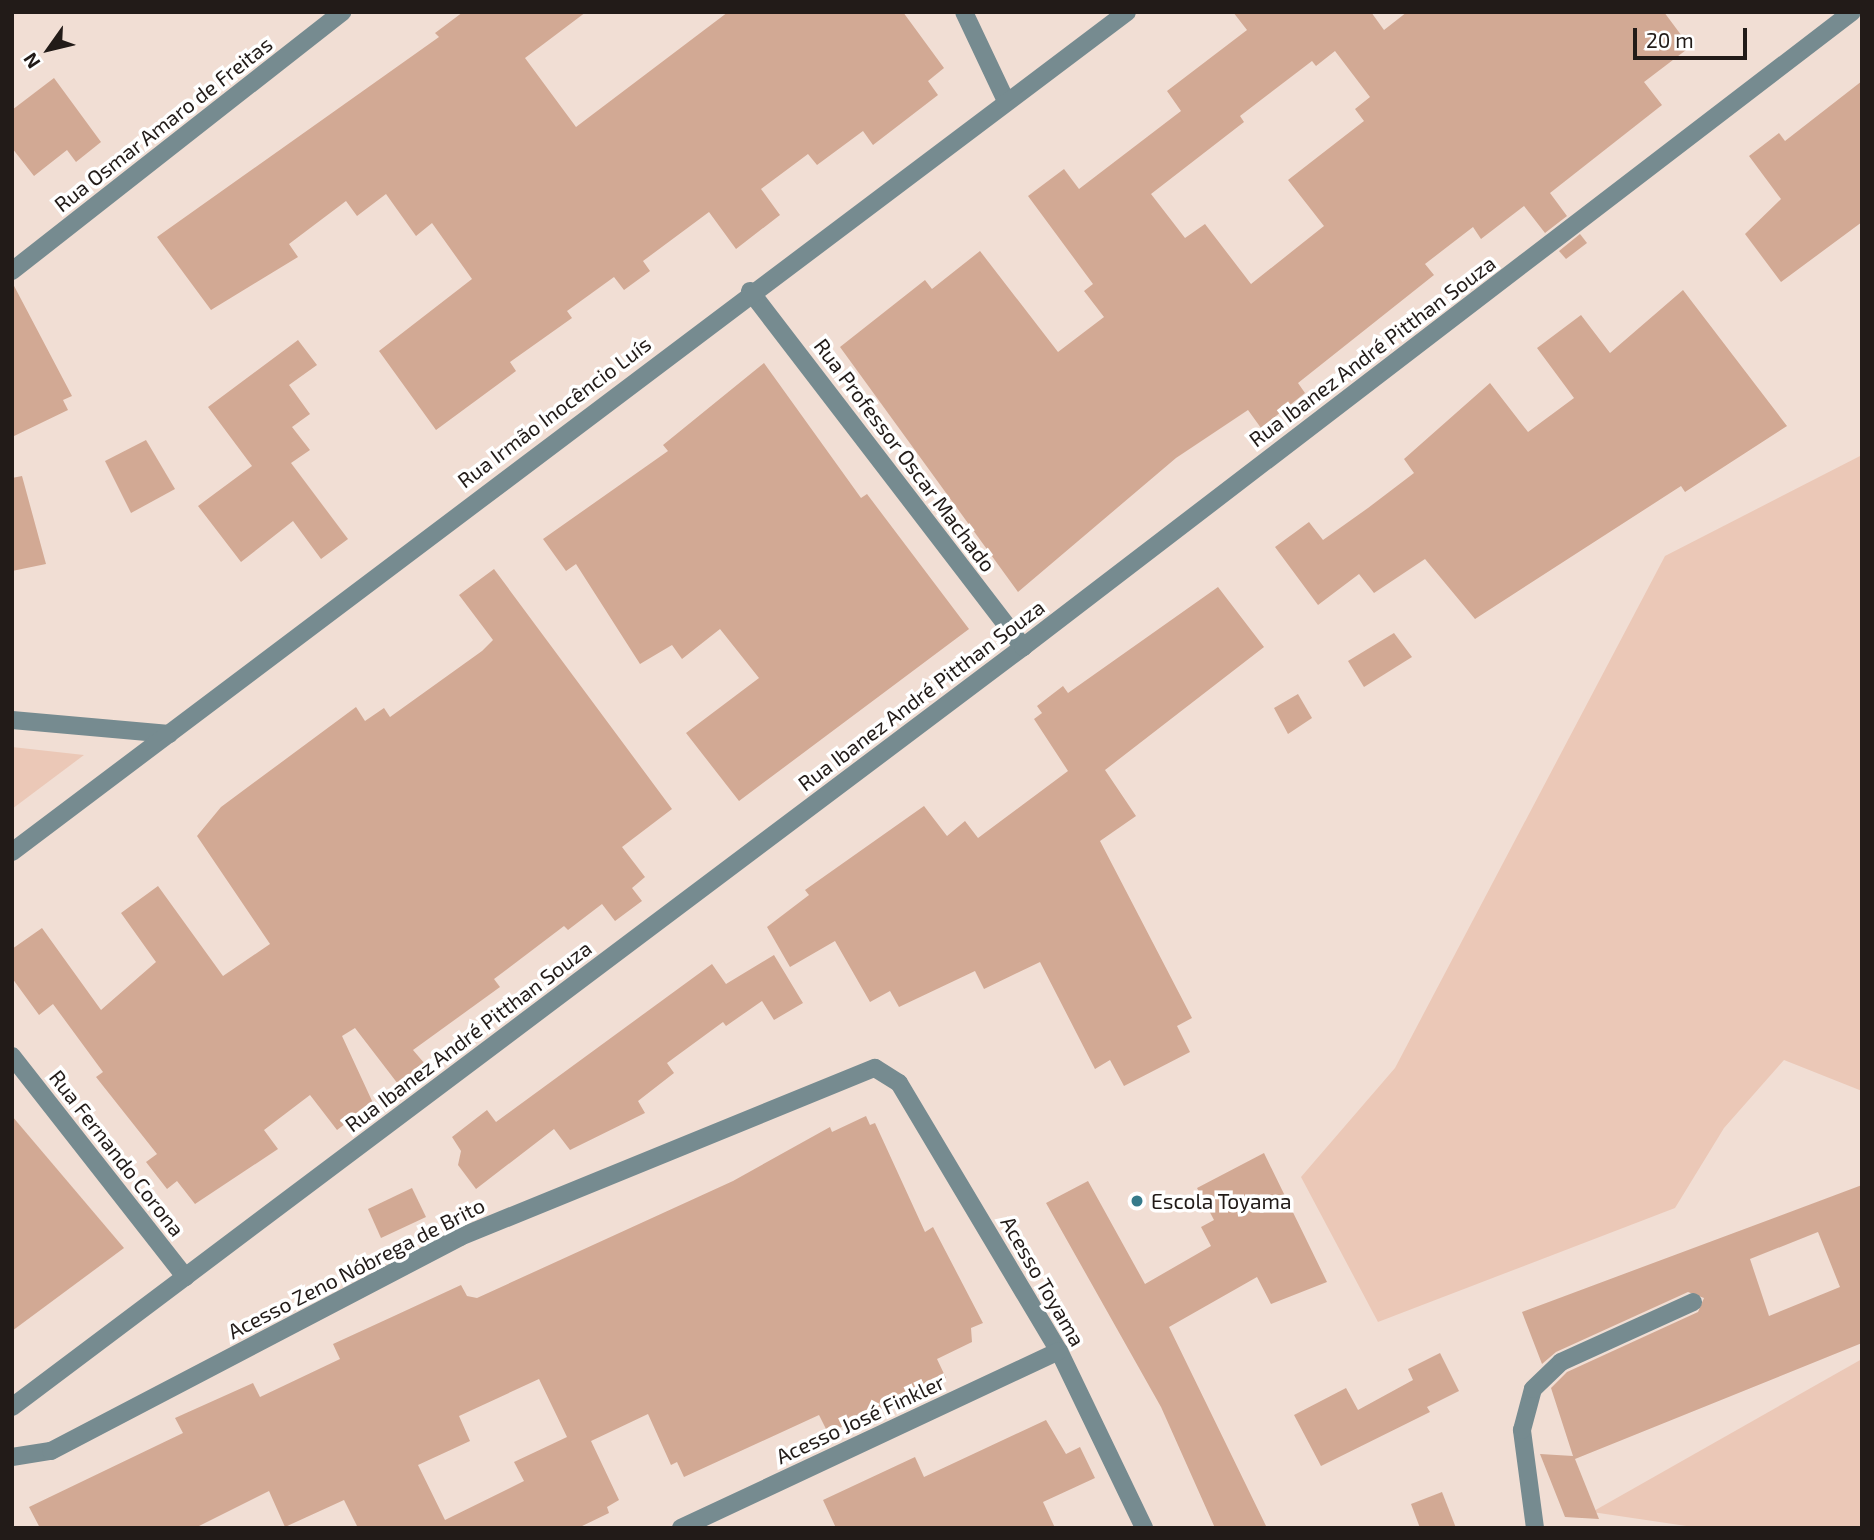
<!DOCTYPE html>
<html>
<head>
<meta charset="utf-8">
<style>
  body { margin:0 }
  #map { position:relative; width:1874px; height:1540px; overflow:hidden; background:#f1ded4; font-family:"Exo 2",sans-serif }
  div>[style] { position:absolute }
  .green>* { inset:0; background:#ebc8b7 }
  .building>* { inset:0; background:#d2a994 }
  .service>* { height:18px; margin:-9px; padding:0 9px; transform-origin:9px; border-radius:9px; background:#768b90 }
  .minor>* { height:18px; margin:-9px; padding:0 9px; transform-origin:9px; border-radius:9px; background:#768b90 }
  .tertiary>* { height:18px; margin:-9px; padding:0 9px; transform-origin:9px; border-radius:9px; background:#768b90 }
  .dots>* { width:19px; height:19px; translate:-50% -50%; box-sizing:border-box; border:4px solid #fff; border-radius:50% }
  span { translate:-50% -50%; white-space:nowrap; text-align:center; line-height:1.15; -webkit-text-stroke:7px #fff; paint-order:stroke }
  .street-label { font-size:21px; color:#221b18 }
  .poi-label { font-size:21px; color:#221b18 }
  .left { translate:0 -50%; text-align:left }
  .frame { position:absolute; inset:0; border:14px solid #221b18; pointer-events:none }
  .north { position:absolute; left:14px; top:14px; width:70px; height:70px; -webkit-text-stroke:5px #fff; paint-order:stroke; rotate:236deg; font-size:19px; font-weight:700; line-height:28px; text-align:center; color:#221b18 }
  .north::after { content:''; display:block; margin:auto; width:24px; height:32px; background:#221b18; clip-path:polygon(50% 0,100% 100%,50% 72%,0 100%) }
  .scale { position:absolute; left:1633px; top:28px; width:114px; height:32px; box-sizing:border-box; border:4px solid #221b18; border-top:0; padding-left:9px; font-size:21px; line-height:24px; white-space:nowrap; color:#221b18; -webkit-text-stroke:5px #fff; paint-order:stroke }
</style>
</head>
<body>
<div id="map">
  <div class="green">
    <div style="clip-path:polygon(1862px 455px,1862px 1091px,1784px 1060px,1724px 1128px,1675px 1208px,1378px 1322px,1301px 1177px,1395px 1068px,1665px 556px)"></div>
    <div style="clip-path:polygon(12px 747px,84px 755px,12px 809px)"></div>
    <div style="clip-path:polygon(1862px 1359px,1862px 1528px,1700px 1528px,1592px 1512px)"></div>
  </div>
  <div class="building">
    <div style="clip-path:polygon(463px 12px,586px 12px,525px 58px,576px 127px,728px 12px,903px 12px,944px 68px,928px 81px,938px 95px,873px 145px,863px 131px,817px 165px,808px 154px,761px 189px,780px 215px,736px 249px,709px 212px,643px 261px,650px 271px,624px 290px,614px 277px,567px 311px,572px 318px,510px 362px,516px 371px,436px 430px,379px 351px,472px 279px,432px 223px,416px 236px,386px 194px,357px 216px,346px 201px,289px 244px,298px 257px,211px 310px,157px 237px,439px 37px,435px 33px)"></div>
    <div style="clip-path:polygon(evenodd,1233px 12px,1371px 12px,1384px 30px,1407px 12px,1664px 12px,1690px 47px,1644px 82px,1662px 105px,1550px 193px,1567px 216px,1545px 233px,1524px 206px,1481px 239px,1473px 227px,1425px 264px,1434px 275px,1298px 383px,1305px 393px,1261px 428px,1248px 410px,1176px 458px,1018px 592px,840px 347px,925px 280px,932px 289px,980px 251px,1058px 352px,1104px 317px,1084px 291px,1093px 284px,1028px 196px,1064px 169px,1079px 189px,1181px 111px,1167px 91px,1247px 30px,1233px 12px,1335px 51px,1370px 97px,1355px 109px,1364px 121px,1288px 180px,1324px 226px,1251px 284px,1205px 224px,1185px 238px,1151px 194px,1244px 122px,1240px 116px,1312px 61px,1316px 66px,1335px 51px)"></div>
    <div style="clip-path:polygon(54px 78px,101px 142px,76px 162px,67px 150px,34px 176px,12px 148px,12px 110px)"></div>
    <div style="clip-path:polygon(1862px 81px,1862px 222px,1781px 282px,1745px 234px,1781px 199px,1749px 156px,1779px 133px,1785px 141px)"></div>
    <div style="clip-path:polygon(1580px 234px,1587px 243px,1566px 259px,1559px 251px)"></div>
    <div style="clip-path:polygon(12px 282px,72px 396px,63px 400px,68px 410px,12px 437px)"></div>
    <div style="clip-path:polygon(1683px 290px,1787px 426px,1685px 492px,1681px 486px,1475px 619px,1425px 559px,1374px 593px,1359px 574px,1318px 605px,1275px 547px,1309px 522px,1323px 540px,1368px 508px,1414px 473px,1404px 459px,1490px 383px,1528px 432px,1574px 398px,1537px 348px,1581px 315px,1610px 353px)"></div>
    <div style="clip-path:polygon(298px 340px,317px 365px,289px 385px,310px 414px,292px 427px,310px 450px,291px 463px,348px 539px,321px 559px,293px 521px,241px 562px,198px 506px,252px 466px,208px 407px)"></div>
    <div style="clip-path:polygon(764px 363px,861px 498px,867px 494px,969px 629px,739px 801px,686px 733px,759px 678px,720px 629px,682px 659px,672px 645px,640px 664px,576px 564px,566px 571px,543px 539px,668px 451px,663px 445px)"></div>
    <div style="clip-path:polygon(146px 440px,175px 489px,131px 513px,105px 461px)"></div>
    <div style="clip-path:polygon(22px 476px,46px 564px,12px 571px,12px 478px)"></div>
    <div style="clip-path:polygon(494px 569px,672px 809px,622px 847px,645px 877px,632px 888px,642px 901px,615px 921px,602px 904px,568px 930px,564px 926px,494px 979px,500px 987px,413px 1050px,425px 1064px,398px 1084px,355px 1028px,342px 1036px,373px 1103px,337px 1130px,310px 1095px,264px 1130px,278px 1149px,195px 1204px,177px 1181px,167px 1189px,146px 1162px,157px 1154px,96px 1077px,103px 1072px,53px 1004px,39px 1015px,12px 978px,12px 949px,42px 928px,101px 1010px,156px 962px,121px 913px,158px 886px,223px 976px,270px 944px,197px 836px,221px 807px,356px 707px,365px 721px,384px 708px,390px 717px,482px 651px,493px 640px,459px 595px)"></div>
    <div style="clip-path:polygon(1218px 587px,1264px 647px,1105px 770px,1136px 816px,1100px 841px,1192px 1018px,1177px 1026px,1190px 1052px,1124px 1086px,1110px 1060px,1095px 1069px,1040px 962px,984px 989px,975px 971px,899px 1007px,890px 991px,870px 1002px,835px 941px,790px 967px,767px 927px,809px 895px,805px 890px,924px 806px,947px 836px,965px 821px,978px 838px,1068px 771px,1034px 719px,1042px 713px,1037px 706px,1063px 686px,1068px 693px)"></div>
    <div style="clip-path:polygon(1394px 633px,1412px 657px,1364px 687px,1348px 661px)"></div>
    <div style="clip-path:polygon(1298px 694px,1312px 718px,1288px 734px,1274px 708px)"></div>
    <div style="clip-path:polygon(774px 955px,803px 1003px,774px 1020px,762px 1001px,726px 1026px,723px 1022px,667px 1063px,674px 1073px,638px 1101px,645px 1113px,570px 1150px,554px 1129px,476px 1189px,458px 1165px,461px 1151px,452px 1137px,487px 1110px,496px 1122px,712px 964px,726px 984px)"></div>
    <div style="clip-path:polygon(12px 1116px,124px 1248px,12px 1331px)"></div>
    <div style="clip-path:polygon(evenodd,866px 1116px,870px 1125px,875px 1123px,925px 1232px,933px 1227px,983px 1323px,971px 1328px,972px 1342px,937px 1359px,946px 1378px,907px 1397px,828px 1433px,819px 1415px,684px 1477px,677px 1462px,671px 1465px,648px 1414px,591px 1441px,619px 1500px,607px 1507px,609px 1513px,578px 1528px,358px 1528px,344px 1500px,285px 1527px,269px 1491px,195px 1528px,40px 1528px,29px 1507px,183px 1433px,175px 1418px,253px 1383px,260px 1397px,340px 1359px,333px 1344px,394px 1316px,461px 1285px,467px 1296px,477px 1298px,733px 1181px,830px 1127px,832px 1132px,866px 1116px,539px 1379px,567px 1437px,514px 1462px,524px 1481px,445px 1520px,418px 1465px,470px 1441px,459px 1416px,539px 1379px)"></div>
    <div style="clip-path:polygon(1264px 1153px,1327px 1282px,1271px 1304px,1257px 1277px,1169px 1327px,1267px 1528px,1215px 1528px,1161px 1407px,1046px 1203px,1088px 1181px,1145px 1284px,1211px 1246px,1201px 1227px,1214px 1220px,1197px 1188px)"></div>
    <div style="clip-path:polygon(evenodd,1862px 1185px,1862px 1343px,1575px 1459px,1599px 1519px,1565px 1517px,1540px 1454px,1573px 1456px,1551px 1388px,1567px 1372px,1698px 1312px,1704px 1298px,1688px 1292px,1556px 1352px,1542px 1364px,1522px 1312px,1862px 1185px,1818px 1232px,1840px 1287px,1769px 1316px,1750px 1259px,1818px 1232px)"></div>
    <div style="clip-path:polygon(412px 1188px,426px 1217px,381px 1238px,368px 1209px)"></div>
    <div style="clip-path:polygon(1440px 1353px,1459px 1391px,1427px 1407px,1430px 1412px,1321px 1466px,1294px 1415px,1346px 1388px,1358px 1410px,1413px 1380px,1408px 1369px)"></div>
    <div style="clip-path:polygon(1046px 1420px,1066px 1454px,1080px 1447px,1095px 1478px,1043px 1502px,1055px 1528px,836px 1528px,823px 1500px,915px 1457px,924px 1477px)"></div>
    <div style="clip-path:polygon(1442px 1492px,1456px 1528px,1420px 1528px,1411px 1504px)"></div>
  </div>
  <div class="service">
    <div style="left:1535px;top:1528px;width:99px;rotate:-97.6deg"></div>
    <div style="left:1522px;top:1430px;width:42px;rotate:-75deg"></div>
    <div style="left:1533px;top:1389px;width:39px;rotate:-44deg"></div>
    <div style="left:1561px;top:1362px;width:145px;rotate:-24.4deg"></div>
  </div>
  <div class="minor">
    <div style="left:12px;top:271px;width:420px;rotate:-38.1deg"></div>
    <div style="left:750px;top:291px;width:449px;rotate:52.5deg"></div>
    <div style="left:12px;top:720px;width:158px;rotate:5.1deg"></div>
    <div style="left:12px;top:1056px;width:281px;rotate:51.9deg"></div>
    <div style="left:12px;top:1407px;width:1265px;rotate:-36.93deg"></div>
    <div style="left:1023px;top:647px;width:1044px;rotate:-37.45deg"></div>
    <div style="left:12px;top:1457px;width:39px;rotate:-9deg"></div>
    <div style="left:51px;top:1451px;width:462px;rotate:-27.6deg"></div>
    <div style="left:460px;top:1237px;width:448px;rotate:-22.2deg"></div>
    <div style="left:875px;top:1068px;width:28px;rotate:32deg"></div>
    <div style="left:899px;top:1083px;width:312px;rotate:59.2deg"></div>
    <div style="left:1059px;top:1351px;width:196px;rotate:64.3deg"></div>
    <div style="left:681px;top:1528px;width:417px;rotate:-25.1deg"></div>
  </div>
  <div class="tertiary">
    <div style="left:964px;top:12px;width:98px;rotate:64.7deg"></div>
    <div style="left:12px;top:852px;width:1396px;rotate:-36.99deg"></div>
  </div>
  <div class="dots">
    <div style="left:1137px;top:1201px;background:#367a8a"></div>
  </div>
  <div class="street-label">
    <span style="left:163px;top:124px;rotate:-38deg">Rua Osmar Amaro de Freitas</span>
    <span style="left:1372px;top:351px;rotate:-37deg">Rua Ibanez André Pitthan Souza</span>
    <span style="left:554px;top:412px;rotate:-37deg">Rua Irmão Inocêncio Luís</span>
    <span style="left:905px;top:455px;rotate:53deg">Rua Professor Oscar Machado</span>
    <span style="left:921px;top:695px;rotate:-37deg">Rua Ibanez André Pitthan Souza</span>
    <span style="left:468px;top:1036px;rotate:-37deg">Rua Ibanez André Pitthan Souza</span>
    <span style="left:117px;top:1153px;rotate:52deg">Rua Fernando Corona</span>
    <span style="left:356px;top:1268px;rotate:-27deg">Acesso Zeno Nóbrega de Brito</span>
    <span style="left:1043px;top:1281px;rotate:60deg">Acesso Toyama</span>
    <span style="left:860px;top:1419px;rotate:-25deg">Acesso José Finkler</span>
  </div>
  <div class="poi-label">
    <span class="left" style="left:1151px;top:1201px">Escola Toyama</span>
  </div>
  <div class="frame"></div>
  <div class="north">N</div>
  <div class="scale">20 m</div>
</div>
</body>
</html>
